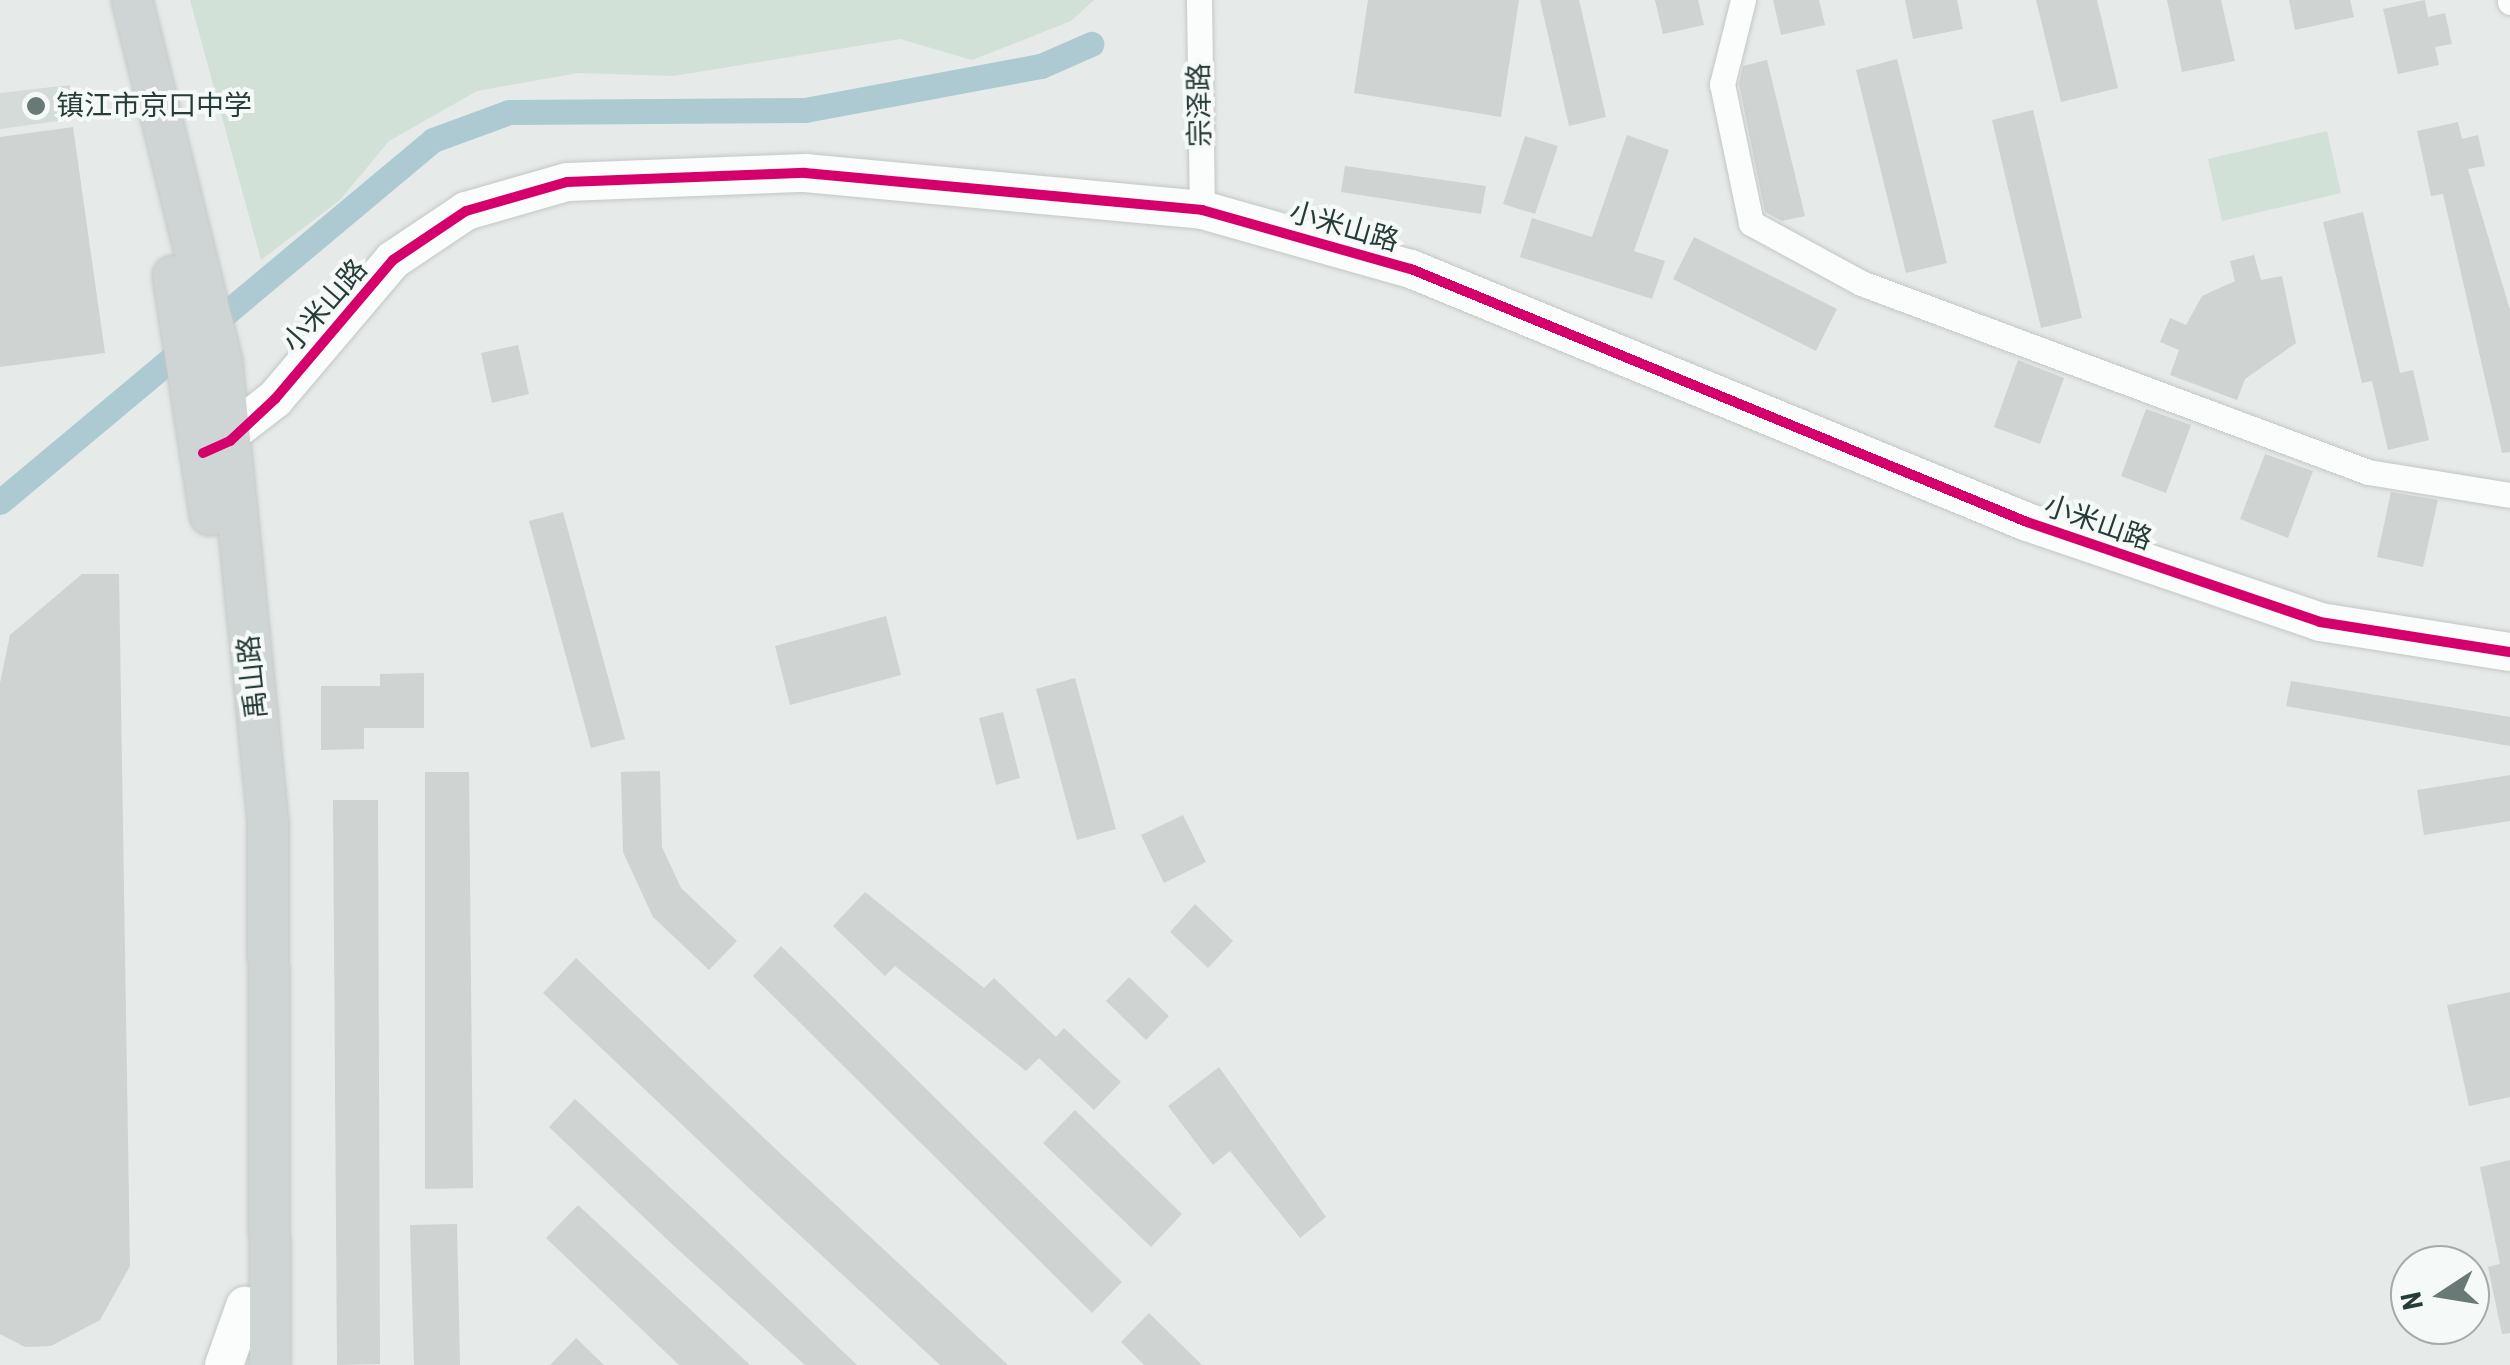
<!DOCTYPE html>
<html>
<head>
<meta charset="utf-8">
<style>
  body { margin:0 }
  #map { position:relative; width:2510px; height:1365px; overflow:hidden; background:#e6eae8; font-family:"Roboto Condensed","Noto Sans SC",sans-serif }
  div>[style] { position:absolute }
  .built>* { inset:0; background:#d5dbd9 }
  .green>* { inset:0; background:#d1e1d8 }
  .canal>* { height:25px; margin:-12.5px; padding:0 12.5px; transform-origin:12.5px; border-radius:12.5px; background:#adcad3 }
  .building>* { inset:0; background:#cfd3d1 }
  .roads { filter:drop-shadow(0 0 2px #c3c7c5) drop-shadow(0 0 2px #c3c7c5) }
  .street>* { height:25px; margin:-12.5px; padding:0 12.5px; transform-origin:12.5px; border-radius:12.5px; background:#fbfcfc }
  .secondary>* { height:38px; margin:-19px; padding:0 19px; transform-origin:19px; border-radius:19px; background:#fbfcfc }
  .primary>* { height:40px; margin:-20px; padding:0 20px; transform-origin:20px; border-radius:20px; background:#cfd5d4 }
  .cycleway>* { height:10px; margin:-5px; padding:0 5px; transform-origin:5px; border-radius:5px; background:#d6006c }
  .dots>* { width:28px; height:28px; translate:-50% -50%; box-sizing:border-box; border:5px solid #f5f9f7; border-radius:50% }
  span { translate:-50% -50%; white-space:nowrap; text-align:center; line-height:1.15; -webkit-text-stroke:8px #f5f9f7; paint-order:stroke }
  .street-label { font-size:28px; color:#263c38 }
  .poi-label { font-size:28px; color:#263c38 }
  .left { translate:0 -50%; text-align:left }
  .north { position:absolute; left:2390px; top:1245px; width:100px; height:100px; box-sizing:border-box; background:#f5f9f7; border:2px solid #a2adab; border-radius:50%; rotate:258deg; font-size:28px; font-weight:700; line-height:40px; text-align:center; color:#263c38 }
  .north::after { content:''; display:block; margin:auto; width:35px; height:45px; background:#697976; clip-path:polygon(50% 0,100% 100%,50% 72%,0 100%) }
</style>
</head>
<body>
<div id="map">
  <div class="built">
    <div style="clip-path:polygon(70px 85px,73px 119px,0 129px,0 93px)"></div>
  </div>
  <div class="green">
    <div style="clip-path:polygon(190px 0,1094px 0,1071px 21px,972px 60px,900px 39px,673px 76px,578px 73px,477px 91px,389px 141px,340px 200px,261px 260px)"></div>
    <div style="clip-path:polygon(2327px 131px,2341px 193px,2222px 221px,2208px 159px)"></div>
  </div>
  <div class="canal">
    <div style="left:0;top:502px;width:564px;rotate:-39.9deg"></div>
    <div style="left:433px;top:140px;width:81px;rotate:-20.2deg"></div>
    <div style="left:509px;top:112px;width:296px;rotate:-0.4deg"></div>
    <div style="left:805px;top:110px;width:240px;rotate:-10.6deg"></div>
    <div style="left:1041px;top:66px;width:55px;rotate:-23.7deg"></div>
  </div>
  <div class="building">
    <div style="clip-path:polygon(1368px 0,1519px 0,1501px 117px,1354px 93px)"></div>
    <div style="clip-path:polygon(1540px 0,1579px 0,1606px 117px,1569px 126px)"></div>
    <div style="clip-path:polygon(1655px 0,1698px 0,1704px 25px,1663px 34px)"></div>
    <div style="clip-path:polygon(1773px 0,1819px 0,1825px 25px,1781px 35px)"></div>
    <div style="clip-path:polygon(1905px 0,1957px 0,1963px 29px,1913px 39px)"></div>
    <div style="clip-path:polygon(2036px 0,2097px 0,2118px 88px,2061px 102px)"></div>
    <div style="clip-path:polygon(2167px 0,2221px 0,2235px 61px,2182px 72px)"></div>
    <div style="clip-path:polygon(2289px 0,2350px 0,2354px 17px,2295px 30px)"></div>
    <div style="clip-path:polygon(2425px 0,2428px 17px,2445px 13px,2452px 44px,2435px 47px,2439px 65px,2398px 74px,2383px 9px)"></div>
    <div style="clip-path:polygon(1897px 59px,1947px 263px,1906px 273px,1856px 70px)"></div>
    <div style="clip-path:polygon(1767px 60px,1805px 216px,1782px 221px,1765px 212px,1739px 84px,1743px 66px)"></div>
    <div style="clip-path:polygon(2033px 110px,2082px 318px,2041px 328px,1992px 120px)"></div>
    <div style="clip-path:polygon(2458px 122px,2462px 139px,2478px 135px,2485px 166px,2468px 169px,2510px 310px,2510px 452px,2502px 453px,2443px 194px,2431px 196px,2417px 131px)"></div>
    <div style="clip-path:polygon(73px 127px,105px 353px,0 367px,0 137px)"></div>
    <div style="clip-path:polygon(1627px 135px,1669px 150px,1634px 251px,1665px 261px,1652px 299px,1520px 257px,1532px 218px,1592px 237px)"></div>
    <div style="clip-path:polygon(1525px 136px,1558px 146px,1535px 214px,1503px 204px)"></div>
    <div style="clip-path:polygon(1345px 166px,1486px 186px,1481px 214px,1341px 192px)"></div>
    <div style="clip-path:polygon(2363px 212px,2400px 373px,2413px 370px,2429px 440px,2388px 450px,2372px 381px,2362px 383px,2323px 222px)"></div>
    <div style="clip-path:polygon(1694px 237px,1837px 309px,1816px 351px,1673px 279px)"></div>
    <div style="clip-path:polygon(2254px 255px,2261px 280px,2282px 276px,2296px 343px,2245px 379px,2237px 400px,2170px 375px,2179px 350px,2160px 342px,2170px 318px,2186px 325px,2202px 296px,2235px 281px,2230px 261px)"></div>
    <div style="clip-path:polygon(518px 345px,529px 394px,492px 403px,481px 353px)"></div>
    <div style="clip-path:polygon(2018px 360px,2064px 378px,2040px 444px,1994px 427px)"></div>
    <div style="clip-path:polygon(2146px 409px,2191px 425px,2166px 493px,2121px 476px)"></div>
    <div style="clip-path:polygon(2265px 454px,2313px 471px,2288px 538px,2240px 519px)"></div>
    <div style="clip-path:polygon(2391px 492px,2438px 500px,2423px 567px,2377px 557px)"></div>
    <div style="clip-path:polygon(563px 512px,625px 739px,591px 748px,529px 521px)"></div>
    <div style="clip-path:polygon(82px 574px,119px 574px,130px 1266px,100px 1320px,51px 1346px,25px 1347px,0 1334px,0 683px,10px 635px)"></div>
    <div style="clip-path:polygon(886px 616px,901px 675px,790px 705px,775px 646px)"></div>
    <div style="clip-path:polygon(424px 673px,424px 728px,364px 728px,364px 749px,321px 750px,321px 686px,380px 686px,380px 674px)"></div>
    <div style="clip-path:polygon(1075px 678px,1116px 829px,1077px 840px,1036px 689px)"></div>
    <div style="clip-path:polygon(2291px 681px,2510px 717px,2510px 746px,2286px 706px)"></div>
    <div style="clip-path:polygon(1003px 712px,1020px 778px,996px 785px,979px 718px)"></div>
    <div style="clip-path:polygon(660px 771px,662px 847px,681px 888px,737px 941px,709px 970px,653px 917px,623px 852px,621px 772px)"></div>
    <div style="clip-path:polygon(425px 772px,469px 772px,473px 1188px,425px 1189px)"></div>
    <div style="clip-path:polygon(2510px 775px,2510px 821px,2424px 835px,2417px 790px)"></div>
    <div style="clip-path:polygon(333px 800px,378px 800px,380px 1364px,337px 1365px)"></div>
    <div style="clip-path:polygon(1183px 815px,1206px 862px,1164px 883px,1141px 835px)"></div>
    <div style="clip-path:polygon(865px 892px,984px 988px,994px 978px,1056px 1037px,1064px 1028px,1121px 1082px,1094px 1110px,1039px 1058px,1026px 1071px,895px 966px,885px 976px,833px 926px)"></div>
    <div style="clip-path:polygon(1195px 904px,1233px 941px,1208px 968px,1170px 932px)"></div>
    <div style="clip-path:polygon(781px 946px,1122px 1282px,1092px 1313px,753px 976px)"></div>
    <div style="clip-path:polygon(576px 958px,766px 1140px,1008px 1365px,940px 1365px,751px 1190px,543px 993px)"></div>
    <div style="clip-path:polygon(1129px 977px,1169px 1016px,1146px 1040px,1106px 1001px)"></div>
    <div style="clip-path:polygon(2510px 992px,2510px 1097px,2469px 1106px,2447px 1005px)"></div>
    <div style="clip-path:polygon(1219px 1067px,1326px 1217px,1300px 1238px,1230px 1151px,1213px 1165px,1168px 1106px)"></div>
    <div style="clip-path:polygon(575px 1099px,716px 1230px,857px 1365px,805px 1365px,673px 1245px,549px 1127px)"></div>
    <div style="clip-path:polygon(1075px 1110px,1182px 1214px,1151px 1247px,1043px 1143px)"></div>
    <div style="clip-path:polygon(2510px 1160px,2510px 1333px,2502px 1334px,2488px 1267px,2500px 1264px,2480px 1167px)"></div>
    <div style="clip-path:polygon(578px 1205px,665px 1286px,750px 1365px,679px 1365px,546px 1238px)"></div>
    <div style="clip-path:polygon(457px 1224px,460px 1365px,414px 1365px,410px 1225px)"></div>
    <div style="clip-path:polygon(1149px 1313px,1202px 1365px,1144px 1365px,1121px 1342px)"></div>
    <div style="clip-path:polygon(576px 1338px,604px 1365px,550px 1365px)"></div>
  </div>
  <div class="roads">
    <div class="street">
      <div style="left:1199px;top:0;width:210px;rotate:89.2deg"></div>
      <div style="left:1743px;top:0;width:87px;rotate:104deg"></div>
      <div style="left:1722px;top:84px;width:142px;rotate:78.2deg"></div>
      <div style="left:1751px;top:223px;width:125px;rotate:28.6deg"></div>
      <div style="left:1861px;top:283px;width:541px;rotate:20.44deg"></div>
      <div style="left:2368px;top:472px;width:144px;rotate:9.2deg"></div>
      <div style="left:2510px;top:0;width:2px;rotate:90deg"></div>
    </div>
    <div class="secondary">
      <div style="left:209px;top:450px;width:83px;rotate:-37.7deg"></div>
      <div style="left:275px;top:399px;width:182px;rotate:-49.7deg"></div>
      <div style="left:393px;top:260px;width:88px;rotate:-33.9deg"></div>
      <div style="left:466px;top:211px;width:105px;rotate:-16deg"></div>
      <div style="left:567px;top:182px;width:238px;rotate:-2.2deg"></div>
      <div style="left:805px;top:173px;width:399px;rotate:5.3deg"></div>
      <div style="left:1202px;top:210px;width:217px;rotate:15.8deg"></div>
      <div style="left:1411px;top:269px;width:666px;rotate:22.33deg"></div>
      <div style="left:2027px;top:522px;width:310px;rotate:18.8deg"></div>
      <div style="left:2320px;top:622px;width:192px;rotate:9deg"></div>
      <div style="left:224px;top:1365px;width:63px;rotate:-70.4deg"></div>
    </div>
    <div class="primary">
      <div style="left:132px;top:0;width:373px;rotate:76deg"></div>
      <div style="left:222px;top:362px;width:79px;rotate:84.2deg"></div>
      <div style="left:230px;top:441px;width:386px;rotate:84.3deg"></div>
      <div style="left:268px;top:825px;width:540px;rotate:89.79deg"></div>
      <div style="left:173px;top:276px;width:242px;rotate:81.2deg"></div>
    </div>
  </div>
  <div class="cycleway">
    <div style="left:203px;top:453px;width:30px;rotate:-24deg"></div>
    <div style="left:230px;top:441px;width:62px;rotate:-43deg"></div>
    <div style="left:275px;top:399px;width:182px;rotate:-49.7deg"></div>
    <div style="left:393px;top:260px;width:88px;rotate:-33.9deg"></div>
    <div style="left:466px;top:211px;width:105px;rotate:-16deg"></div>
    <div style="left:567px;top:182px;width:238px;rotate:-2.2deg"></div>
    <div style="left:805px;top:173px;width:399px;rotate:5.3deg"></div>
    <div style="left:1202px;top:210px;width:217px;rotate:15.8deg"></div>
    <div style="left:1411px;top:269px;width:666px;rotate:22.33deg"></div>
    <div style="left:2027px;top:522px;width:310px;rotate:18.8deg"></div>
    <div style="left:2320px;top:622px;width:192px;rotate:9deg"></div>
  </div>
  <div class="dots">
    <div style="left:36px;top:106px;background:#697976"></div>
  </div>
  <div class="street-label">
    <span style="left:1200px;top:105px;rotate:-91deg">宗泽路</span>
    <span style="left:1344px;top:227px;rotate:16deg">小米山路</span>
    <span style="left:325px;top:306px;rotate:-49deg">小米山路</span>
    <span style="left:2098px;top:523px;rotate:19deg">小米山路</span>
    <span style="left:253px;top:677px;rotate:-96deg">禹山路</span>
  </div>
  <div class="poi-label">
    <span class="left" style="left:56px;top:106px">镇江市京口中学</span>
  </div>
  <div class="north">N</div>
</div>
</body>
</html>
